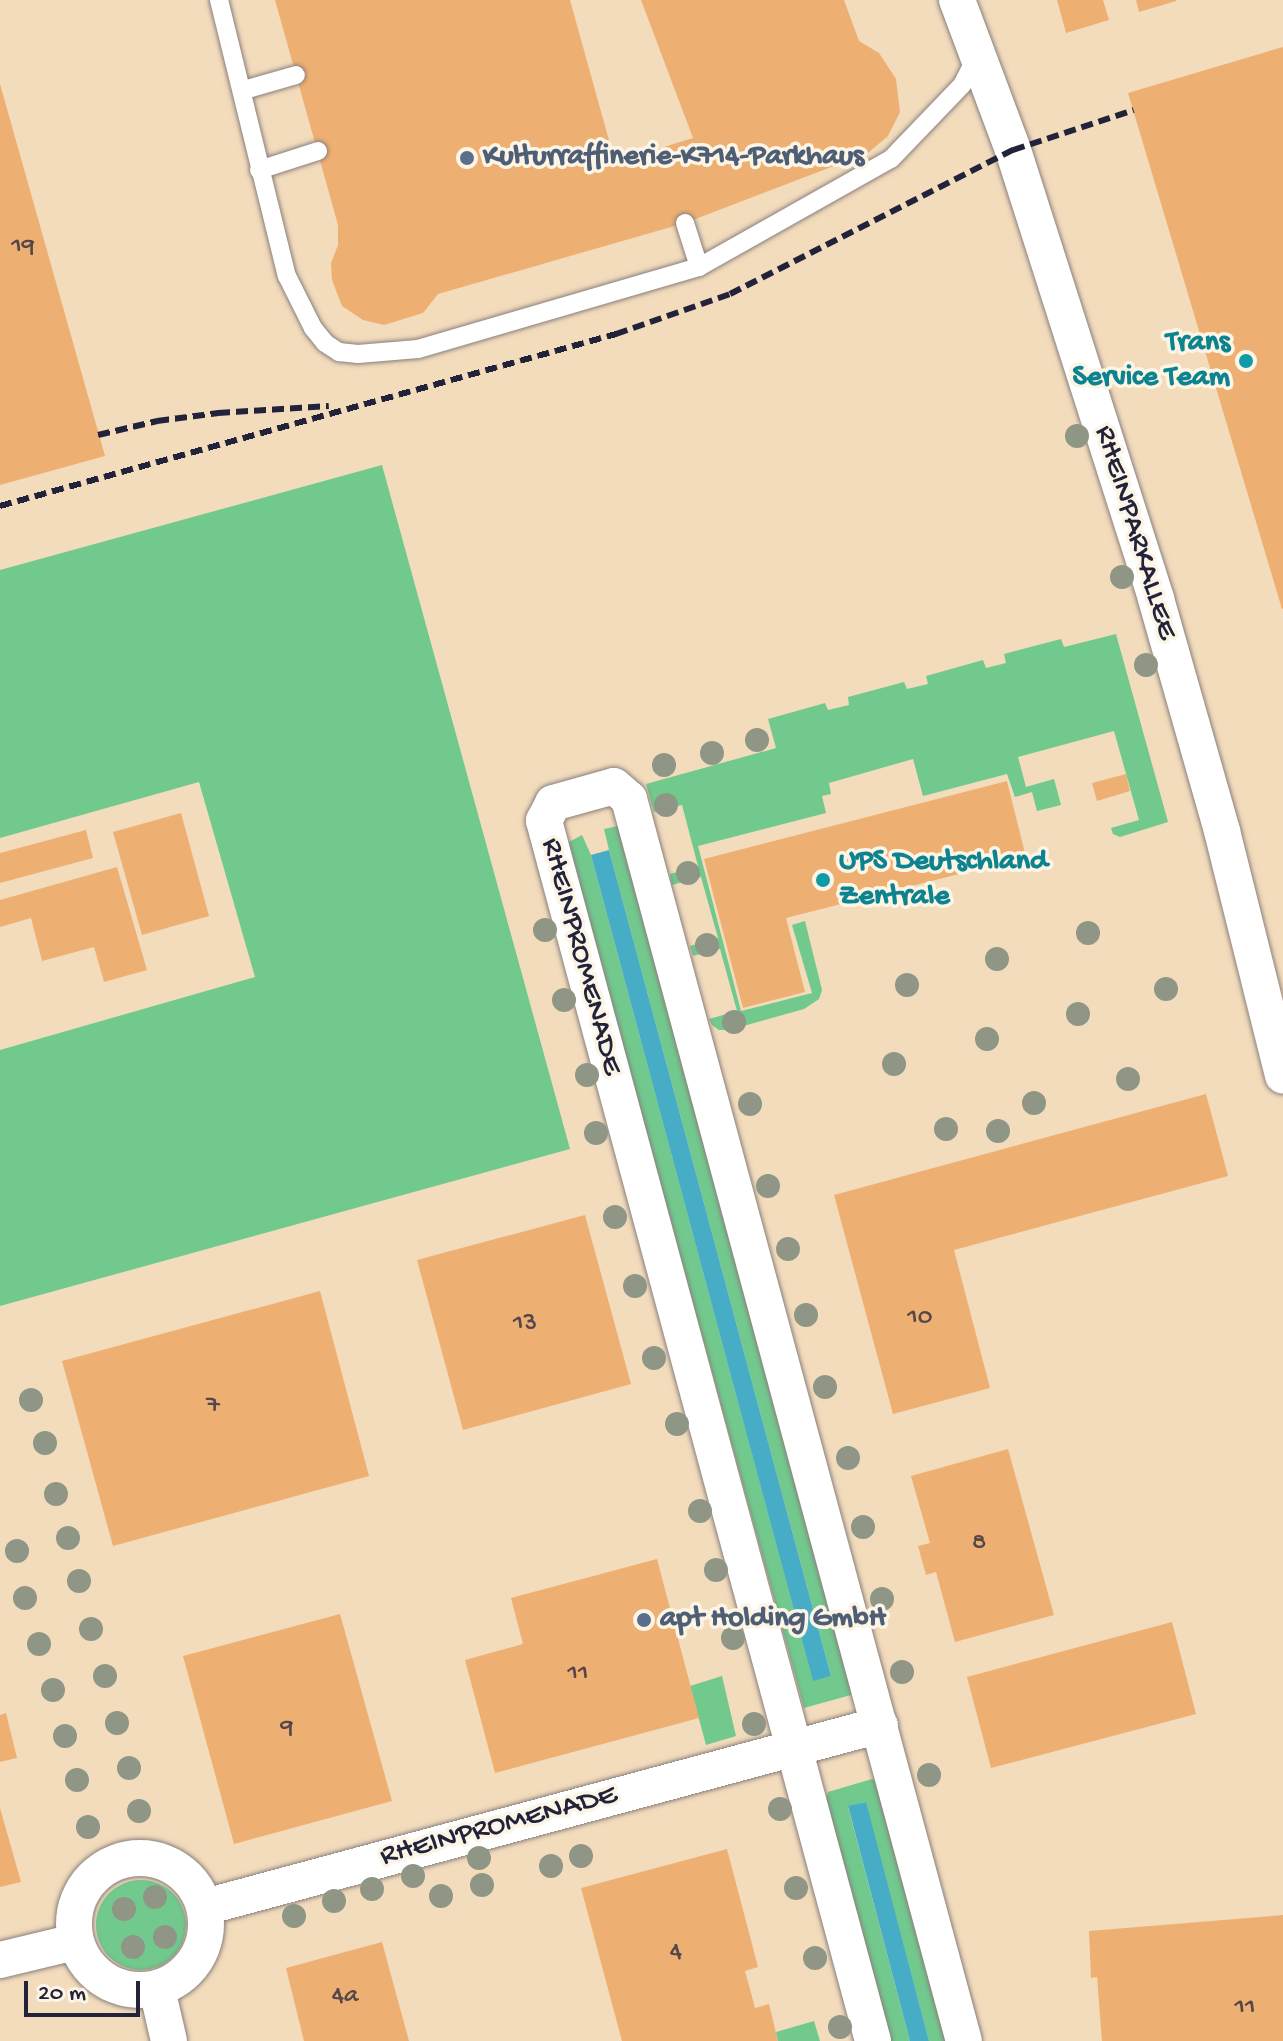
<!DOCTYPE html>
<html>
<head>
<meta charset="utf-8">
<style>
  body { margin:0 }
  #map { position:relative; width:1283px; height:2041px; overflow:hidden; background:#f2dcbc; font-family:"Gochi Hand",sans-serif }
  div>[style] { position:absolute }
  .green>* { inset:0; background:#72c98e }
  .round { border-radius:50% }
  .water>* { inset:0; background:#47adc7 }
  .building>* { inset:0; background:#eeb072 }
  .roads { filter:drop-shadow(0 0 2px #8a7f7c) drop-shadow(0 0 2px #8a7f7c) }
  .service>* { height:18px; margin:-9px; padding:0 9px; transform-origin:9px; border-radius:9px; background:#fff }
  .minor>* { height:36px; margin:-18px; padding:0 18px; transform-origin:18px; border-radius:18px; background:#fff }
  .minor>.ring { margin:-18px; padding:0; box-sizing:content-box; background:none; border:36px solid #fff; border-radius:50% }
  .rail>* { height:6px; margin-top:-3px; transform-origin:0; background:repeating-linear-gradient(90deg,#22223b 0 12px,transparent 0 18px) }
  .trees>* { width:24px; height:24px; margin:-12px; border-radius:50%; background:#8f9685 }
  .dots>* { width:22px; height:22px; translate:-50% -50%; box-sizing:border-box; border:4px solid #fcf5e5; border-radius:50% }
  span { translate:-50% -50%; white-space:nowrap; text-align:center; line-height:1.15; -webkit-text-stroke:7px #fcf5e5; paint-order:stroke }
  .number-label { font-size:26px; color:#554649 }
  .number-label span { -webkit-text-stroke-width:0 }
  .service-label { font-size:30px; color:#4e5e75; font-weight:700 }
  .left { translate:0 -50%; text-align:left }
  .culture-label { font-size:30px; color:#0d838f; font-weight:700 }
  .right { translate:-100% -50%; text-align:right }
  .street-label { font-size:30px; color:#22223b }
  .scale { position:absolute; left:24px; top:1981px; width:116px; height:36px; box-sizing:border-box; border:4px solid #22223b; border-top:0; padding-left:10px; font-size:24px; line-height:28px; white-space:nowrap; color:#22223b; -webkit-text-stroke:6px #fcf5e5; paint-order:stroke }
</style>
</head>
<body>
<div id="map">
  <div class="green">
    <div style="clip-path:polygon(382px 465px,570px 1149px,0 1306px,0 1050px,255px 977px,199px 782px,0 838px,0 570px)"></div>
    <div style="clip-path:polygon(1116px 634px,1168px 822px,1120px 837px,1113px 834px,1111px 828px,1139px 820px,1114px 731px,1018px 757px,1026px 787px,1054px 779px,1061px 805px,1037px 811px,1032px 792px,1015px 797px,1007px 774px,923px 796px,913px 759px,829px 783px,831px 794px,822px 796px,826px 813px,698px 846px,741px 1011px,812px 993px,792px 925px,805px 921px,822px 990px,819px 999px,804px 1009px,729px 1030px,719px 1030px,712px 1025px,709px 1019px,737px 1011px,720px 949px,693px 956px,690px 946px,718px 938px,701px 877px,672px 885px,670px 874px,698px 866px,682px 805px,654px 812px,646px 784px,776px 748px,768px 719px,825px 703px,828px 710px,849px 705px,848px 697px,904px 682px,907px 689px,928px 684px,926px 676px,983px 660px,986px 668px,1006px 663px,1004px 654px,1061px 639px,1064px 647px)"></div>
    <div style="clip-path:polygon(618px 826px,853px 1690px,851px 1695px,804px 1708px,567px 843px,582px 835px,591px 855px,813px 1680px,831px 1676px,609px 850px,604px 829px)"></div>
    <div style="clip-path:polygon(722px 1676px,736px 1736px,706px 1745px,690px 1686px)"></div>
    <div style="clip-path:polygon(872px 1779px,879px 1781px,949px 2041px,929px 2041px,865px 1802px,848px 1807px,910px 2041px,890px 2041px,826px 1799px,828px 1792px)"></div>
    <div class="round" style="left:96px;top:1880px;width:90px;height:90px"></div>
    <div style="clip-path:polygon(811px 2011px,820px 2041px,778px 2041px,776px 2032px,814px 2021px)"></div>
  </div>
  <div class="water">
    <div style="clip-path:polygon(609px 850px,831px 1676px,813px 1681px,591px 855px)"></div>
    <div style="clip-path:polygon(866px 1802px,929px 2041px,910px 2041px,848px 1806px)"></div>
  </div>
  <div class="building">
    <div style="clip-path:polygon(275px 0,570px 0,615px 162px,693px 138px,641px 0,844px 0,859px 41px,879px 53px,896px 79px,900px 112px,888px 136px,868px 153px,685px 223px,438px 294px,423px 313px,384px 325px,363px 320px,342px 306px,332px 280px,331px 263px,338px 245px,338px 225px)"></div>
    <div style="clip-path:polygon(1057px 0,1103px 0,1109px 20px,1066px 33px)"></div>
    <div style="clip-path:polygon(1136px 0,1176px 0,1176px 1px,1139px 12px)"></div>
    <div style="clip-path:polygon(1283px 47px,1283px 609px,1282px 609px,1128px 93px)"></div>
    <div style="clip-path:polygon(0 84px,105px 456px,0 485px)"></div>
    <div style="clip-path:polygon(1126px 774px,1130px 791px,1097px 801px,1092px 783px)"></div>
    <div style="clip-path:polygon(1007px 781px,1026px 857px,786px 918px,805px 992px,743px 1008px,704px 859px)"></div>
    <div style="clip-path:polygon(181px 813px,209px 916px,142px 935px,113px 832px)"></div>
    <div style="clip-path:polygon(86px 830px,93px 858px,0 883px,0 853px)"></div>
    <div style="clip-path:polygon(117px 867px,147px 970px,104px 982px,94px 947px,42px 961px,31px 918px,0 927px,0 900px)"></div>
    <div style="clip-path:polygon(1206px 1094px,1228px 1176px,954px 1250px,990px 1388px,893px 1414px,834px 1195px)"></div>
    <div style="clip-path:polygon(585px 1215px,631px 1384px,463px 1430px,417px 1260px)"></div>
    <div style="clip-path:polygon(320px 1291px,369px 1476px,113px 1546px,62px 1361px)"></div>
    <div style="clip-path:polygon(1008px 1449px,1054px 1615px,955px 1642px,936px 1572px,926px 1575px,918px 1546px,930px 1543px,911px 1476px)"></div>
    <div style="clip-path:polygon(657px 1559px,699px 1718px,495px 1773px,465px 1660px,523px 1644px,511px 1598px)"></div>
    <div style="clip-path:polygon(340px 1614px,392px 1801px,234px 1844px,183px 1656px)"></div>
    <div style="clip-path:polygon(1172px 1622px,1196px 1714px,991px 1768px,967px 1677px)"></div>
    <div style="clip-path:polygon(6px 1713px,17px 1758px,0 1762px,0 1715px)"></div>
    <div style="clip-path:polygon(0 1808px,21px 1882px,0 1887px)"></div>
    <div style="clip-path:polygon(727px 1849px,758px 1967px,745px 1971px,750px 1989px,755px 2008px,769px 2004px,778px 2041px,622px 2041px,581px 1888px)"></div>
    <div style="clip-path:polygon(1283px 1915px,1283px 2041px,1102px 2041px,1097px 1977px,1091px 1978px,1089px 1931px)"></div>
    <div style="clip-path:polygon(382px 1942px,409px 2041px,304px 2041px,286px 1968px)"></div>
  </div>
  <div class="roads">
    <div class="service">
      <div style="left:219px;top:0;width:284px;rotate:76.2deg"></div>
      <div style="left:287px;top:276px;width:58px;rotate:63.4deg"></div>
      <div style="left:313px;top:328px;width:19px;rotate:51deg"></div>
      <div style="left:325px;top:343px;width:17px;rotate:33deg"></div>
      <div style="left:339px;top:352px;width:19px;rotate:6deg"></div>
      <div style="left:358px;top:354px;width:60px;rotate:-4.8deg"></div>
      <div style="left:418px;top:349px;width:293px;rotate:-16.3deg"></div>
      <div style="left:699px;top:267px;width:220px;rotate:-29.4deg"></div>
      <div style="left:891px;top:159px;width:103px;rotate:-46.2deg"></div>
      <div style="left:962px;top:85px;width:33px;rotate:-63deg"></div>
      <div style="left:244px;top:90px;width:54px;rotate:-16.1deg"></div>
      <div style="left:259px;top:170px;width:62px;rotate:-17.9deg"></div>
      <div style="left:685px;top:223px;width:46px;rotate:72.3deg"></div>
    </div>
    <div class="minor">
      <div style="left:957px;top:0;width:160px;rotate:69.5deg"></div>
      <div style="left:1013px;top:150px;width:471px;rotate:72.3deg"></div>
      <div style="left:1156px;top:599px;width:241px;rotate:74.1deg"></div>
      <div style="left:1222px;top:831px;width:252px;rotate:76deg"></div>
      <div class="ring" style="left:74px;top:1858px;width:96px;height:96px"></div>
      <div style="left:205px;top:1907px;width:699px;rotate:-15.09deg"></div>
      <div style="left:0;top:1960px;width:77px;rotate:-13.5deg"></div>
      <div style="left:157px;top:1989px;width:53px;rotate:77deg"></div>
      <div style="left:873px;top:2041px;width:1264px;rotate:-105.09deg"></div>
      <div style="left:544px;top:821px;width:20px;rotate:-63deg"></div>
      <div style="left:553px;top:803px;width:63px;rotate:-15.6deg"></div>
      <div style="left:614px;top:786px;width:20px;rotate:41deg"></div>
      <div style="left:629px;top:799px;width:1286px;rotate:74.91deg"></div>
    </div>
  </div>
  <div class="rail">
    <div style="left:98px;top:435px;width:61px;rotate:-13.3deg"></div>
    <div style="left:157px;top:421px;width:62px;rotate:-7.5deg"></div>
    <div style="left:218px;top:413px;width:111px;rotate:-3.6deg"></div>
    <div style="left:0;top:506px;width:640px;rotate:-15.6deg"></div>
    <div style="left:616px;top:334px;width:121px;rotate:-19.3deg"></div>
    <div style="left:730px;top:294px;width:318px;rotate:-27deg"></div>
    <div style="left:1013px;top:150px;width:127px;rotate:-18.3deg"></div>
  </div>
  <div class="trees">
    <div style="left:1077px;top:436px"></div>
    <div style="left:1122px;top:577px"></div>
    <div style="left:1146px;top:665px"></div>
    <div style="left:757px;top:740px"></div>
    <div style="left:712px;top:753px"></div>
    <div style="left:664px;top:765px"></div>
    <div style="left:666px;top:805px"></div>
    <div style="left:688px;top:873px"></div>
    <div style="left:545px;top:930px"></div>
    <div style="left:1088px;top:933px"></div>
    <div style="left:707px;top:945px"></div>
    <div style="left:997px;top:959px"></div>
    <div style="left:907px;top:985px"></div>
    <div style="left:1166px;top:989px"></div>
    <div style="left:564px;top:1000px"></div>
    <div style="left:1078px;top:1014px"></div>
    <div style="left:734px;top:1022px"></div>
    <div style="left:987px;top:1039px"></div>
    <div style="left:894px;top:1064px"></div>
    <div style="left:587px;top:1075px"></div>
    <div style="left:1128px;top:1079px"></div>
    <div style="left:1034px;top:1103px"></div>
    <div style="left:750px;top:1104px"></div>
    <div style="left:946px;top:1129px"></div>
    <div style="left:998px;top:1131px"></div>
    <div style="left:596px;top:1133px"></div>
    <div style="left:768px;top:1186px"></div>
    <div style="left:615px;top:1217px"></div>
    <div style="left:788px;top:1249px"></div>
    <div style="left:635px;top:1286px"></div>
    <div style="left:806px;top:1315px"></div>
    <div style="left:654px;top:1358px"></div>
    <div style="left:825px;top:1387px"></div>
    <div style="left:31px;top:1400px"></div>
    <div style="left:677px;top:1424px"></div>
    <div style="left:45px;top:1443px"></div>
    <div style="left:848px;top:1458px"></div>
    <div style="left:56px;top:1494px"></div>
    <div style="left:700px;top:1511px"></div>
    <div style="left:863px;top:1527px"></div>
    <div style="left:68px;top:1538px"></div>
    <div style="left:17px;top:1551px"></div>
    <div style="left:716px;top:1570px"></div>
    <div style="left:79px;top:1581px"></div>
    <div style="left:25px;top:1598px"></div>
    <div style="left:882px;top:1599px"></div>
    <div style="left:91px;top:1629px"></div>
    <div style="left:733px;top:1638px"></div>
    <div style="left:39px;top:1644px"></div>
    <div style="left:902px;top:1672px"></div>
    <div style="left:105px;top:1676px"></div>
    <div style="left:53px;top:1690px"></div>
    <div style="left:117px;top:1723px"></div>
    <div style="left:754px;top:1724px"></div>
    <div style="left:65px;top:1736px"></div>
    <div style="left:129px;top:1768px"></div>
    <div style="left:929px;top:1775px"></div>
    <div style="left:77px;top:1780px"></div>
    <div style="left:780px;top:1809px"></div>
    <div style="left:139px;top:1811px"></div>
    <div style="left:88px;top:1827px"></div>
    <div style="left:581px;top:1856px"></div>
    <div style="left:479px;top:1858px"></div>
    <div style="left:551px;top:1866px"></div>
    <div style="left:413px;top:1876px"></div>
    <div style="left:482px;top:1885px"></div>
    <div style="left:796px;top:1888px"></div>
    <div style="left:372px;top:1889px"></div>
    <div style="left:441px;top:1896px"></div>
    <div style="left:155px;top:1897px"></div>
    <div style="left:334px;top:1901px"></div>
    <div style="left:124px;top:1909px"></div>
    <div style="left:294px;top:1916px"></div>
    <div style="left:165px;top:1937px"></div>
    <div style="left:133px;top:1947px"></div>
    <div style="left:815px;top:1958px"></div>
    <div style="left:840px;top:2027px"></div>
  </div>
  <div class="dots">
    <div style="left:467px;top:158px;background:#5c6f8a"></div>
    <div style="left:1246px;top:361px;background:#0f9aa8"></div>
    <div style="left:823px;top:880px;background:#0f9aa8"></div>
    <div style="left:644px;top:1620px;background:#5c6f8a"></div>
  </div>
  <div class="number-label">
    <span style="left:23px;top:248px">19</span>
    <span style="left:920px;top:1319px">10</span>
    <span style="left:525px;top:1325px">13</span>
    <span style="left:213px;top:1407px">7</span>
    <span style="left:979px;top:1544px">8</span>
    <span style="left:578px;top:1675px">11</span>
    <span style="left:287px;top:1729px">9</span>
    <span style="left:676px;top:1953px">4</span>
    <span style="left:345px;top:1997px">4a</span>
    <span style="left:1245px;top:2009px">11</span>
  </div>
  <div class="service-label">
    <span class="left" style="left:483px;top:158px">Kulturraffinerie-K714-Parkhaus</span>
    <span class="left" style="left:660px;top:1620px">apt Holding GmbH</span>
  </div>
  <div class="culture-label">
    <span class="right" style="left:1230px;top:361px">Trans<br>Service Team</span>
    <span class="left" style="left:839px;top:880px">UPS Deutschland<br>Zentrale</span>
  </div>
  <div class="street-label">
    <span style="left:1134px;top:533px;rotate:73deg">RHEINPARKALLEE</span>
    <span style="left:580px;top:957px;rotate:75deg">RHEINPROMENADE</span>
    <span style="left:499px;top:1827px;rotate:-15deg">RHEINPROMENADE</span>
  </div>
  <div class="scale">20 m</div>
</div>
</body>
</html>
